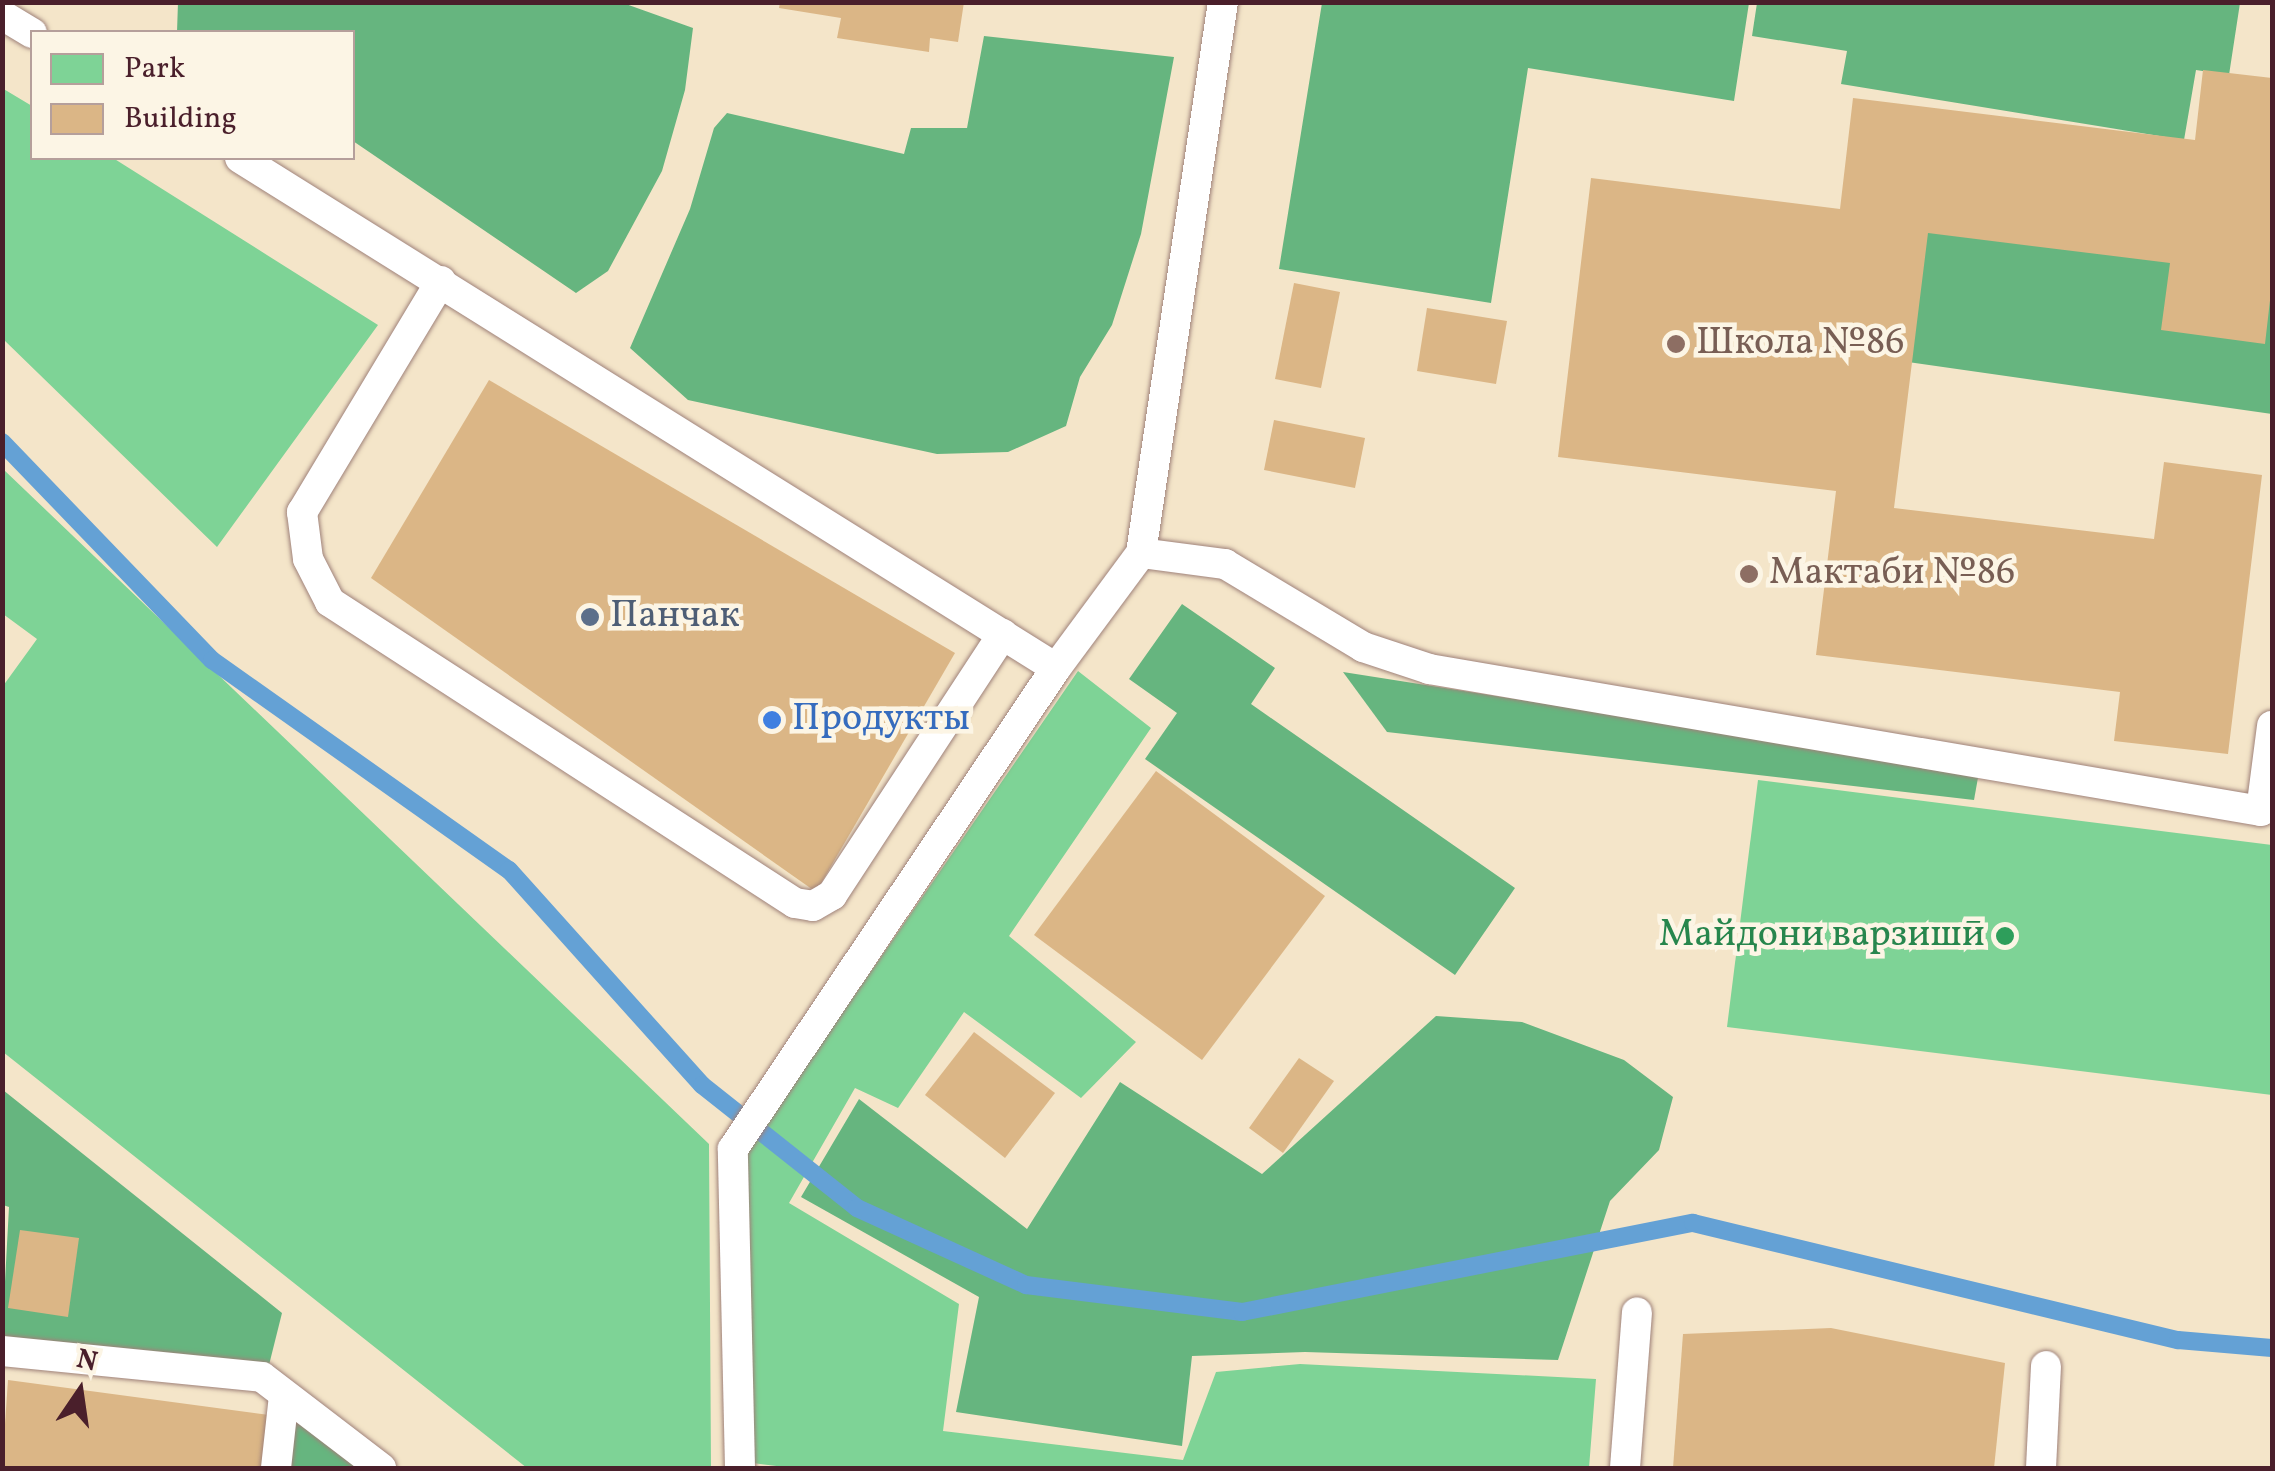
<!DOCTYPE html>
<html>
<head>
<meta charset="utf-8">
<style>
  body { margin:0 }
  #map { position:relative; width:2275px; height:1471px; overflow:hidden; background:#f4e5c9; font-family:Vollkorn,serif }
  div>[style] { position:absolute }
  .green>* { inset:0; background:#7ed396 }
  .forest>* { inset:0; background:#66b57f }
  .stream>* { height:18px; margin:-9px; padding:0 9px; transform-origin:9px; border-radius:9px; background:#64a1d5 }
  .building>* { inset:0; background:#dbb686 }
  .roads { filter:drop-shadow(0 0 2px #9f827a) drop-shadow(0 0 2px #9f827a) }
  .service>* { height:30px; margin:-15px; padding:0 15px; transform-origin:15px; border-radius:15px; background:#fff }
  .dots>* { width:28px; height:28px; translate:-50% -50%; box-sizing:border-box; border:5px solid #fcf5e5; border-radius:50% }
  span { translate:-50% -50%; white-space:nowrap; text-align:center; line-height:1.15; -webkit-text-stroke:9px #fcf5e5; paint-order:stroke }
  .education-label { font-size:38px; color:#785e54 }
  .left { translate:0 -50%; text-align:left }
  .service-label { font-size:38px; color:#4e5e75 }
  .shop-label { font-size:38px; color:#366cbe }
  .leisure-label { font-size:38px; color:#27864d }
  .right { translate:-100% -50%; text-align:right }
  .frame { position:absolute; inset:0; border:5px solid #4a1f2b; pointer-events:none }
  .legend { position:absolute; left:30px; top:30px; width:325px; height:130px; box-sizing:border-box; background:#fcf5e5; border:2px solid #b59f9b; margin:0; padding:12px 18px; list-style:none; font-size:30px; color:#4a1f2b }
  .legend li { display:flex; align-items:center; gap:20px; height:50px }
  .legend b { width:50px; border:2px solid #b59f9b }
  .north { position:absolute; left:30px; top:1341px; width:100px; height:100px; -webkit-text-stroke:8px #fcf5e5; paint-order:stroke; rotate:13deg; font-size:28px; font-weight:700; line-height:40px; text-align:center; color:#4a1f2b }
  .north::after { content:''; display:block; margin:auto; width:35px; height:45px; background:#4a1f2b; clip-path:polygon(50% 0,100% 100%,50% 72%,0 100%) }
</style>
</head>
<body>
<div id="map">
  <div class="green">
    <div style="clip-path:polygon(2px 88px,32px 106px,32px 158px,113px 158px,378px 325px,217px 547px,3px 339px)"></div>
    <div style="clip-path:polygon(3px 469px,709px 1144px,711px 1468px,527px 1468px,3px 1052px,3px 686px,37px 639px,3px 614px)"></div>
    <div style="clip-path:polygon(1078px 671px,1151px 728px,1009px 936px,1136px 1042px,1081px 1098px,964px 1012px,898px 1108px,855px 1088px,789px 1203px,959px 1304px,943px 1431px,1183px 1460px,1216px 1372px,1300px 1364px,1596px 1379px,1589px 1468px,793px 1468px,745px 1462px,748px 1150px)"></div>
    <div style="clip-path:polygon(1758px 780px,2272px 845px,2272px 1095px,1727px 1027px)"></div>
  </div>
  <div class="forest">
    <div style="clip-path:polygon(178px 2px,623px 3px,693px 28px,685px 90px,662px 171px,608px 271px,576px 293px,353px 141px,352px 32px,177px 32px)"></div>
    <div style="clip-path:polygon(1322px 3px,1322px 2px,1749px 3px,1734px 101px,1528px 68px,1491px 303px,1279px 269px)"></div>
    <div style="clip-path:polygon(1757px 3px,2240px 3px,2229px 75px,2196px 70px,2184px 140px,1841px 84px,1847px 51px,1752px 36px)"></div>
    <div style="clip-path:polygon(984px 36px,1174px 57px,1141px 234px,1112px 325px,1080px 377px,1066px 426px,1008px 452px,937px 454px,688px 400px,630px 348px,690px 209px,714px 128px,727px 113px,904px 154px,911px 128px,967px 128px)"></div>
    <div style="clip-path:polygon(2265px 109px,2272px 110px,2272px 414px,1873px 357px,1894px 205px,2244px 255px)"></div>
    <div style="clip-path:polygon(1182px 604px,1275px 668px,1251px 704px,1515px 888px,1455px 975px,1145px 759px,1177px 713px,1129px 679px)"></div>
    <div style="clip-path:polygon(1343px 672px,1979px 772px,1974px 800px,1387px 732px)"></div>
    <div style="clip-path:polygon(1436px 1016px,1522px 1022px,1624px 1060px,1673px 1097px,1659px 1150px,1610px 1201px,1558px 1360px,1305px 1352px,1192px 1356px,1182px 1446px,956px 1412px,979px 1297px,801px 1197px,859px 1099px,1027px 1229px,1120px 1082px,1262px 1174px)"></div>
    <div style="clip-path:polygon(3px 1090px,282px 1313px,268px 1369px,2px 1337px,9px 1207px,3px 1205px)"></div>
    <div style="clip-path:polygon(290px 1408px,363px 1468px,282px 1468px)"></div>
  </div>
  <div class="stream">
    <div style="left:2px;top:442px;width:303px;rotate:46.1deg"></div>
    <div style="left:212px;top:660px;width:364px;rotate:35.3deg"></div>
    <div style="left:509px;top:870px;width:289px;rotate:48.1deg"></div>
    <div style="left:702px;top:1085px;width:198px;rotate:38.4deg"></div>
    <div style="left:857px;top:1208px;width:186px;rotate:24.5deg"></div>
    <div style="left:1026px;top:1285px;width:218px;rotate:7.1deg"></div>
    <div style="left:1242px;top:1312px;width:460px;rotate:-11.2deg"></div>
    <div style="left:1693px;top:1223px;width:499px;rotate:13.6deg"></div>
    <div style="left:2178px;top:1340px;width:94px;rotate:4.9deg"></div>
  </div>
  <div class="building">
    <div style="clip-path:polygon(780px 2px,964px 2px,958px 42px,930px 38px,929px 52px,837px 38px,841px 18px,779px 8px)"></div>
    <div style="clip-path:polygon(2203px 70px,2272px 78px,2272px 283px,2265px 344px,2161px 330px,2170px 263px,1928px 233px,1894px 508px,2154px 539px,2164px 462px,2262px 475px,2228px 754px,2114px 741px,2120px 692px,1816px 655px,1836px 491px,1558px 457px,1591px 178px,1840px 209px,1853px 98px,2195px 140px)"></div>
    <div style="clip-path:polygon(1294px 283px,1340px 292px,1321px 388px,1275px 379px)"></div>
    <div style="clip-path:polygon(1427px 308px,1507px 321px,1496px 384px,1417px 371px)"></div>
    <div style="clip-path:polygon(489px 380px,955px 653px,816px 892px,371px 578px)"></div>
    <div style="clip-path:polygon(1274px 420px,1365px 438px,1355px 488px,1264px 470px)"></div>
    <div style="clip-path:polygon(1156px 771px,1325px 896px,1202px 1060px,1034px 935px)"></div>
    <div style="clip-path:polygon(974px 1032px,1055px 1093px,1005px 1158px,925px 1095px)"></div>
    <div style="clip-path:polygon(1299px 1058px,1334px 1081px,1283px 1153px,1249px 1128px)"></div>
    <div style="clip-path:polygon(20px 1230px,79px 1238px,68px 1317px,8px 1308px)"></div>
    <div style="clip-path:polygon(1831px 1328px,2005px 1363px,1994px 1468px,1673px 1468px,1683px 1334px)"></div>
    <div style="clip-path:polygon(8px 1380px,269px 1415px,261px 1468px,2px 1468px)"></div>
  </div>
  <div class="roads">
    <div class="service">
      <div style="left:2px;top:15px;width:35px;rotate:31deg"></div>
      <div style="left:240px;top:158px;width:962px;rotate:32.01deg"></div>
      <div style="left:441px;top:281px;width:270px;rotate:121deg"></div>
      <div style="left:302px;top:512px;width:47px;rotate:82.7deg"></div>
      <div style="left:308px;top:559px;width:48px;rotate:62.9deg"></div>
      <div style="left:330px;top:602px;width:554px;rotate:32.92deg"></div>
      <div style="left:795px;top:903px;width:18px;rotate:9deg"></div>
      <div style="left:813px;top:906px;width:22px;rotate:-30deg"></div>
      <div style="left:832px;top:895px;width:312px;rotate:-56.8deg"></div>
      <div style="left:1141px;top:553px;width:85px;rotate:7.5deg"></div>
      <div style="left:1225px;top:564px;width:161px;rotate:31deg"></div>
      <div style="left:1363px;top:647px;width:70px;rotate:18.4deg"></div>
      <div style="left:1429px;top:669px;width:844px;rotate:9.69deg"></div>
      <div style="left:2261px;top:811px;width:86px;rotate:-82.6deg"></div>
      <div style="left:2px;top:1351px;width:261px;rotate:5.7deg"></div>
      <div style="left:262px;top:1377px;width:150px;rotate:37.4deg"></div>
      <div style="left:276px;top:1468px;width:73px;rotate:-83.7deg"></div>
      <div style="left:740px;top:1468px;width:319px;rotate:-91.3deg"></div>
      <div style="left:733px;top:1149px;width:579px;rotate:-56.12deg"></div>
      <div style="left:1056px;top:668px;width:143px;rotate:-53.5deg"></div>
      <div style="left:1141px;top:553px;width:557px;rotate:-81.54deg"></div>
      <div style="left:1625px;top:1468px;width:156px;rotate:-85.6deg"></div>
      <div style="left:2041px;top:1468px;width:102px;rotate:-87.2deg"></div>
    </div>
  </div>
  <div class="dots">
    <div style="left:1676px;top:344px;background:#8d6e63"></div>
    <div style="left:1749px;top:574px;background:#8d6e63"></div>
    <div style="left:590px;top:617px;background:#5c6f8a"></div>
    <div style="left:772px;top:720px;background:#3f7fe0"></div>
    <div style="left:2005px;top:936px;background:#2e9e5b"></div>
  </div>
  <div class="education-label">
    <span class="left" style="left:1696px;top:344px">Школа №86</span>
    <span class="left" style="left:1769px;top:574px">Мактаби №86</span>
  </div>
  <div class="service-label">
    <span class="left" style="left:610px;top:617px">Панчак</span>
  </div>
  <div class="shop-label">
    <span class="left" style="left:792px;top:720px">Продукты</span>
  </div>
  <div class="leisure-label">
    <span class="right" style="left:1985px;top:936px">Майдони варзишӣ</span>
  </div>
  <div class="frame"></div>
  <ul class="legend">
  <li><b style="height:28px;background:#7ed396"></b>Park</li>
  <li><b style="height:28px;background:#dbb686"></b>Building</li>
  </ul>
  <div class="north">N</div>
</div>
</body>
</html>
